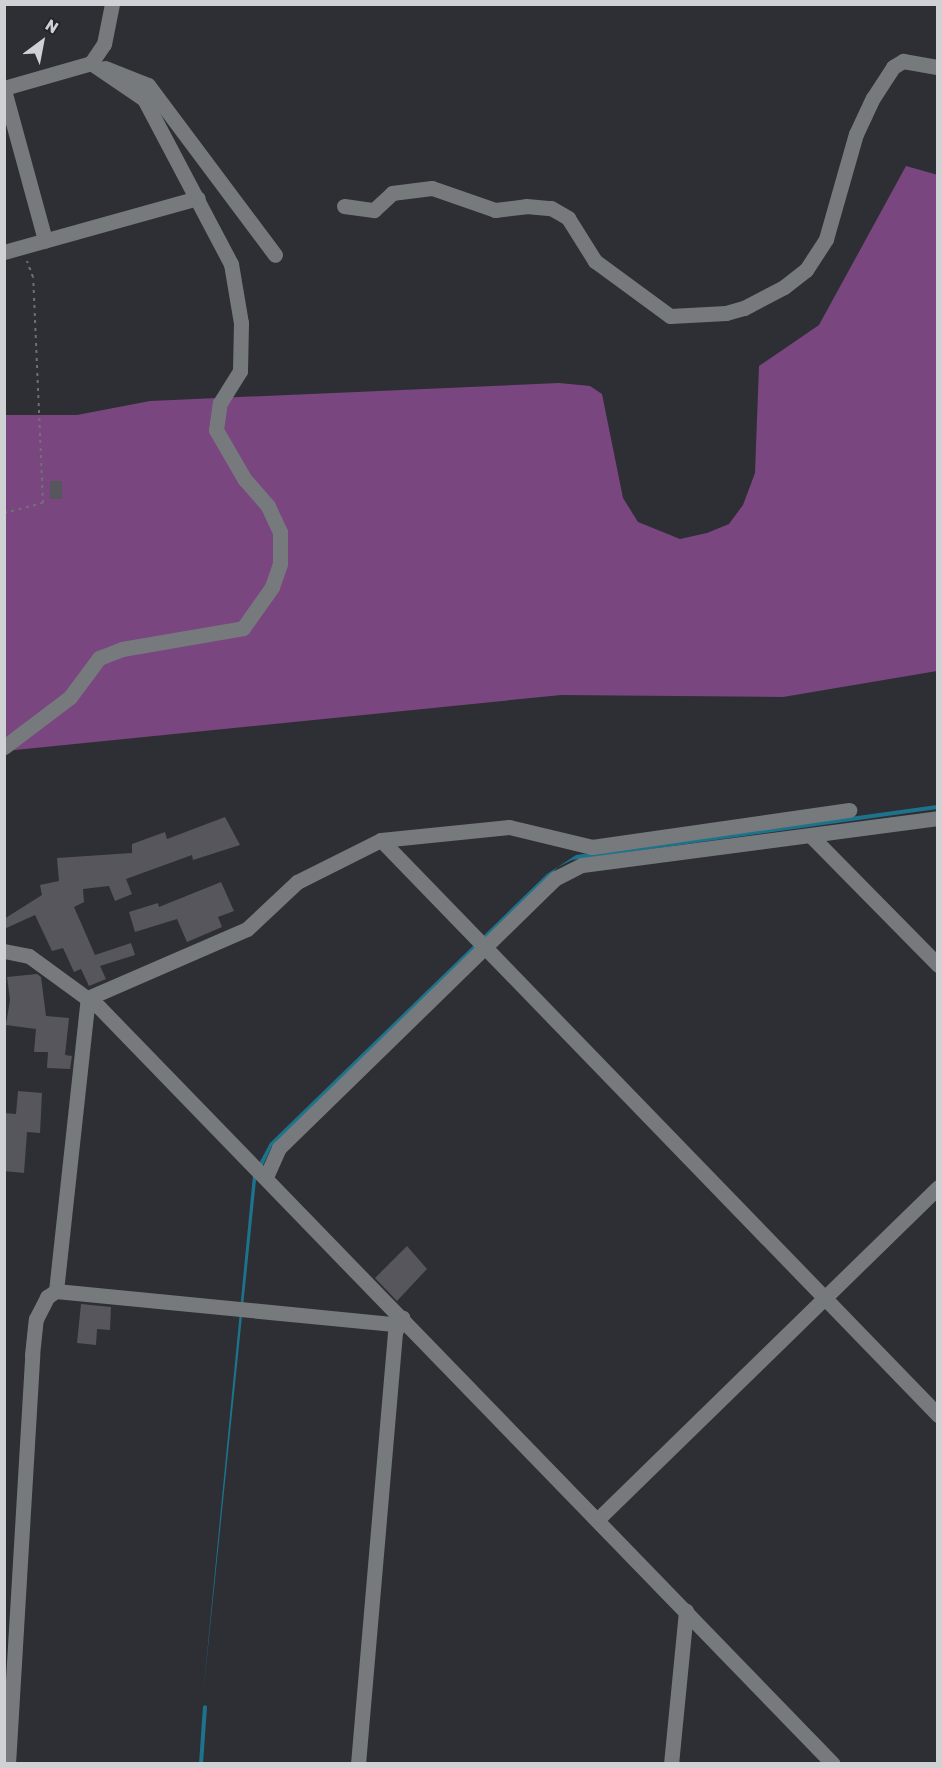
<!DOCTYPE html>
<html>
<head>
<meta charset="utf-8">
<style>
  body { margin:0 }
  #map { position:relative; width:942px; height:1768px; overflow:hidden; background:#2d2f35; font-family:Rubik,sans-serif }
  div>[style] { position:absolute }
  .forest>* { inset:0; background:#7a4680 }
  .water>* { inset:0; background:#1e738c }
  .stream>* { height:4px; margin:-2px; padding:0 2px; transform-origin:2px; border-radius:2px; background:#1e738c }
  .building>* { inset:0; background:#57565d }
  .path>* { height:2px; margin-top:-1px; transform-origin:0; background:repeating-linear-gradient(90deg,#707176 0 3px,transparent 0 7.5px) }
  .minor>* { height:15px; margin:-7.5px; padding:0 7.5px; transform-origin:7.5px; border-radius:7.5px; background:#777a7d }
  span { translate:-50% -50%; white-space:nowrap; text-align:center; line-height:1.15; -webkit-text-stroke:4.5px #23252b; paint-order:stroke }
  .frame { position:absolute; inset:0; border:6px solid #d0d1d5; pointer-events:none }
  .north { position:absolute; left:12px; top:12px; width:60px; height:60px; -webkit-text-stroke:4px #23252b; paint-order:stroke; rotate:32deg; font-size:16px; font-weight:700; line-height:24px; text-align:center; color:#d0d1d5 }
  .north::after { content:''; display:block; margin:auto; width:21px; height:27px; background:#d0d1d5; clip-path:polygon(50% 0,100% 100%,50% 72%,0 100%) }
</style>
</head>
<body>
<div id="map">
  <div class="forest">
    <div style="clip-path:polygon(906px 166px,938px 175px,937px 671px,783px 697px,561px 695px,5px 751px,4px 415px,77px 415px,150px 401px,559px 383px,590px 386px,602px 394px,623px 498px,638px 522px,680px 539px,707px 533px,729px 524px,743px 505px,755px 473px,759px 366px,819px 325px)"></div>
  </div>
  <div class="water">
    <div style="clip-path:polygon(937px 805px,937px 809px,572px 860px,558px 867px,272px 1146px,256px 1180px,203px 1696px,253px 1175px,270px 1143px,547px 874px,576px 855px)"></div>
  </div>
  <div class="stream">
    <div style="left:201px;top:1764px;width:57px;rotate:-86deg"></div>
  </div>
  <div class="building">
    <div style="clip-path:polygon(50px 481px,62px 481px,62px 499px,50px 499px)"></div>
    <div style="clip-path:polygon(225px 817px,240px 845px,193px 860px,192px 855px,126px 879px,132px 894px,115px 901px,109px 886px,83px 889px,84px 902px,74px 907px,95px 955px,131px 943px,135px 955px,100px 966px,106px 979px,89px 986px,81px 969px,74px 972px,63px 948px,52px 951px,35px 915px,4px 929px,4px 919px,42px 895px,40px 885px,59px 881px,57px 858px,132px 853px,132px 844px,165px 832px,167px 839px)"></div>
    <div style="clip-path:polygon(221px 882px,234px 911px,218px 917px,222px 927px,187px 942px,177px 919px,135px 932px,129px 912px,158px 903px,159px 907px)"></div>
    <div style="clip-path:polygon(37px 974px,41px 977px,46px 1016px,69px 1018px,65px 1055px,72px 1056px,70px 1069px,47px 1068px,48px 1052px,34px 1052px,36px 1029px,6px 1025px,10px 1000px,7px 977px)"></div>
    <div style="clip-path:polygon(18px 1091px,42px 1093px,40px 1133px,27px 1132px,24px 1173px,4px 1171px,4px 1113px,16px 1114px)"></div>
    <div style="clip-path:polygon(407px 1246px,427px 1269px,397px 1301px,375px 1278px)"></div>
    <div style="clip-path:polygon(81px 1304px,111px 1307px,110px 1330px,97px 1329px,96px 1345px,77px 1343px)"></div>
  </div>
  <div class="path">
    <div style="left:4px;top:513px;width:40px;rotate:-14.4deg"></div>
    <div style="left:43px;top:503px;width:226px;rotate:-92.5deg"></div>
    <div style="left:33px;top:277px;width:17px;rotate:-111deg"></div>
  </div>
  <div class="minor">
    <div style="left:105px;top:68px;width:46px;rotate:21.6deg"></div>
    <div style="left:148px;top:85px;width:212px;rotate:53.2deg"></div>
    <div style="left:4px;top:88px;width:91px;rotate:-16deg"></div>
    <div style="left:91px;top:63px;width:23px;rotate:-56deg"></div>
    <div style="left:104px;top:44px;width:41px;rotate:-78.7deg"></div>
    <div style="left:4px;top:90px;width:156px;rotate:74.7deg"></div>
    <div style="left:344px;top:206px;width:30px;rotate:8deg"></div>
    <div style="left:374px;top:210px;width:25px;rotate:-43deg"></div>
    <div style="left:392px;top:193px;width:40px;rotate:-7.1deg"></div>
    <div style="left:432px;top:188px;width:67px;rotate:19.2deg"></div>
    <div style="left:495px;top:210px;width:31px;rotate:-7deg"></div>
    <div style="left:526px;top:206px;width:25px;rotate:5deg"></div>
    <div style="left:551px;top:208px;width:20px;rotate:30deg"></div>
    <div style="left:568px;top:218px;width:51px;rotate:57.9deg"></div>
    <div style="left:595px;top:261px;width:93px;rotate:36.3deg"></div>
    <div style="left:670px;top:316px;width:56px;rotate:-3.1deg"></div>
    <div style="left:726px;top:313px;width:19px;rotate:-16deg"></div>
    <div style="left:744px;top:308px;width:45px;rotate:-27.7deg"></div>
    <div style="left:784px;top:287px;width:28px;rotate:-38deg"></div>
    <div style="left:806px;top:270px;width:37px;rotate:-57deg"></div>
    <div style="left:826px;top:239px;width:109px;rotate:-74.1deg"></div>
    <div style="left:856px;top:134px;width:40px;rotate:-65deg"></div>
    <div style="left:873px;top:98px;width:37px;rotate:-57deg"></div>
    <div style="left:893px;top:67px;width:12px;rotate:-31deg"></div>
    <div style="left:903px;top:61px;width:36px;rotate:10deg"></div>
    <div style="left:4px;top:252px;width:201px;rotate:-15.6deg"></div>
    <div style="left:4px;top:747px;width:83px;rotate:-37.1deg"></div>
    <div style="left:70px;top:697px;width:49px;rotate:-53.4deg"></div>
    <div style="left:99px;top:658px;width:25px;rotate:-21deg"></div>
    <div style="left:122px;top:649px;width:123px;rotate:-9.8deg"></div>
    <div style="left:243px;top:628px;width:50px;rotate:-54.7deg"></div>
    <div style="left:272px;top:587px;width:24px;rotate:-71deg"></div>
    <div style="left:280px;top:564px;width:32px;rotate:-90deg"></div>
    <div style="left:280px;top:532px;width:29px;rotate:-115deg"></div>
    <div style="left:268px;top:506px;width:35px;rotate:-131deg"></div>
    <div style="left:245px;top:480px;width:58px;rotate:-120.1deg"></div>
    <div style="left:216px;top:430px;width:27px;rotate:-82deg"></div>
    <div style="left:220px;top:403px;width:38px;rotate:-58deg"></div>
    <div style="left:240px;top:371px;width:48px;rotate:-88.8deg"></div>
    <div style="left:241px;top:323px;width:60px;rotate:-99.6deg"></div>
    <div style="left:231px;top:264px;width:187px;rotate:-117.8deg"></div>
    <div style="left:144px;top:99px;width:64px;rotate:-145.8deg"></div>
    <div style="left:811px;top:836px;width:181px;rotate:45.4deg"></div>
    <div style="left:381px;top:840px;width:801px;rotate:45.91deg"></div>
    <div style="left:4px;top:951px;width:25px;rotate:11deg"></div>
    <div style="left:29px;top:956px;width:87px;rotate:36.1deg"></div>
    <div style="left:99px;top:1007px;width:1054px;rotate:45.88deg"></div>
    <div style="left:88px;top:998px;width:173px;rotate:-23.5deg"></div>
    <div style="left:247px;top:929px;width:69px;rotate:-43.2deg"></div>
    <div style="left:297px;top:882px;width:94px;rotate:-26.6deg"></div>
    <div style="left:381px;top:840px;width:129px;rotate:-5.8deg"></div>
    <div style="left:509px;top:827px;width:85px;rotate:13.5deg"></div>
    <div style="left:592px;top:847px;width:260px;rotate:-8.2deg"></div>
    <div style="left:266px;top:1177px;width:32px;rotate:-66deg"></div>
    <div style="left:279px;top:1148px;width:387px;rotate:-44.3deg"></div>
    <div style="left:556px;top:878px;width:29px;rotate:-27deg"></div>
    <div style="left:582px;top:865px;width:359px;rotate:-7.5deg"></div>
    <div style="left:56px;top:1291px;width:295px;rotate:-83.8deg"></div>
    <div style="left:598px;top:1519px;width:475px;rotate:-44.3deg"></div>
    <div style="left:8px;top:1764px;width:410px;rotate:-86.6deg"></div>
    <div style="left:32px;top:1355px;width:36px;rotate:-84deg"></div>
    <div style="left:36px;top:1319px;width:25px;rotate:-63deg"></div>
    <div style="left:47px;top:1297px;width:11px;rotate:-34deg"></div>
    <div style="left:56px;top:1291px;width:337px;rotate:5.6deg"></div>
    <div style="left:391px;top:1324px;width:13px;rotate:-29deg"></div>
    <div style="left:358px;top:1764px;width:434px;rotate:-85.1deg"></div>
    <div style="left:395px;top:1332px;width:16px;rotate:-63deg"></div>
    <div style="left:671px;top:1764px;width:154px;rotate:-84.4deg"></div>
  </div>
  <div class="frame"></div>
  <div class="north">N</div>
</div>
</body>
</html>
